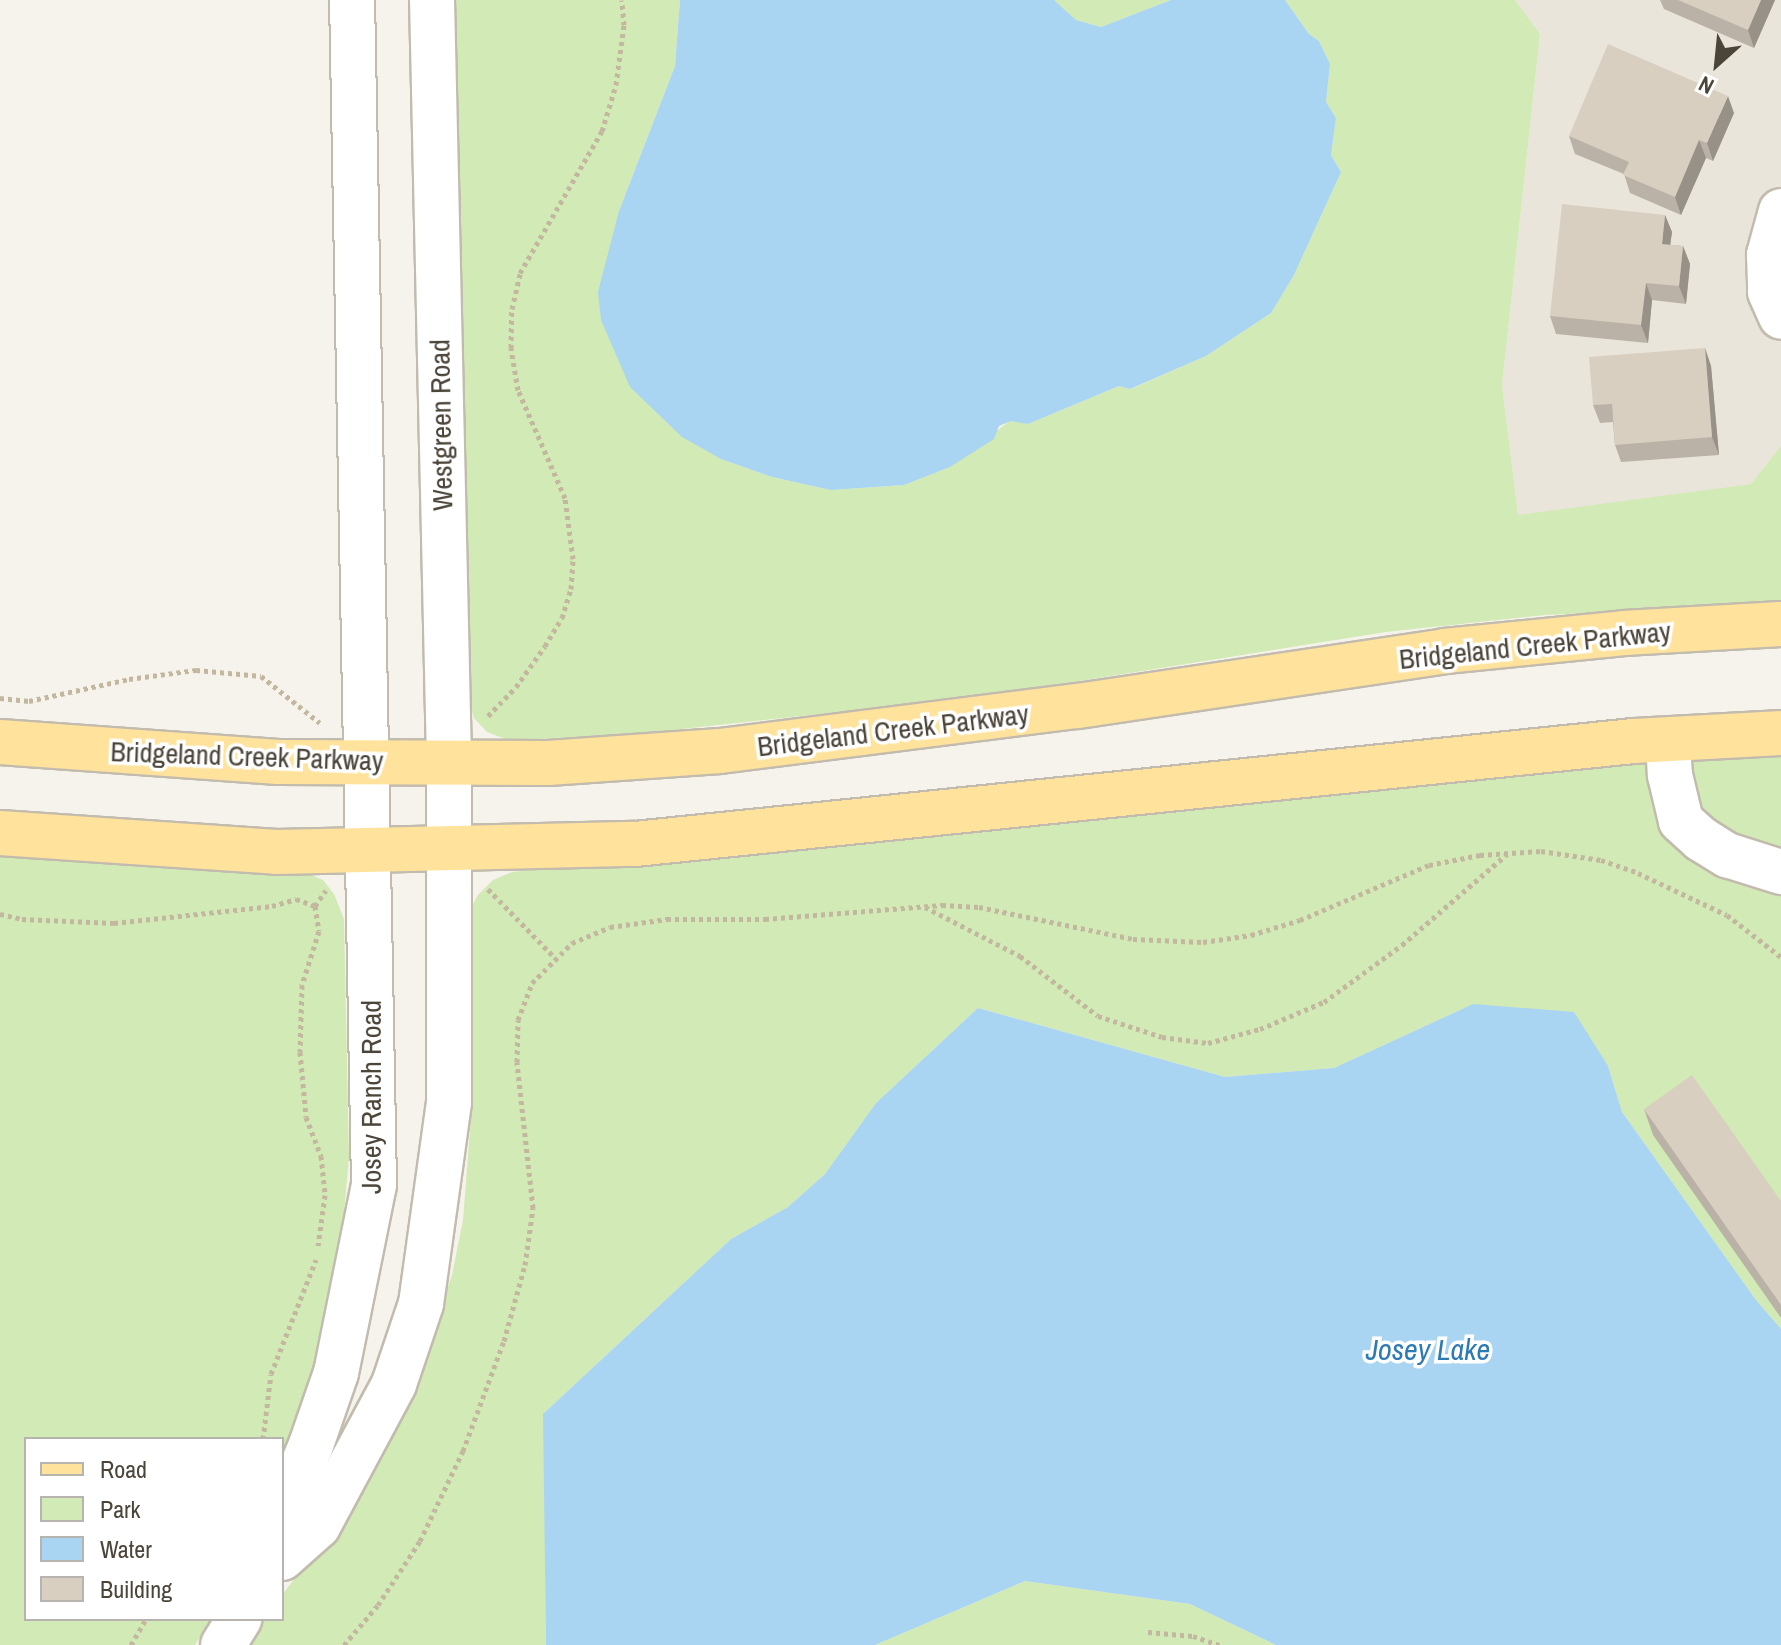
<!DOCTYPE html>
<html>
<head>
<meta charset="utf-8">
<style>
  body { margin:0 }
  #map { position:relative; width:1781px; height:1645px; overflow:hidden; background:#f6f3ec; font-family:"Archivo Narrow",sans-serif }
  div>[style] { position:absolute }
  .residential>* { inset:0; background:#eae5da }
  .green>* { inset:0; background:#d2eab5 }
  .water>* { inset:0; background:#a9d4f2 }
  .path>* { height:5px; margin-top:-2.5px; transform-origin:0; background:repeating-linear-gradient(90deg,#c4b79f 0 4px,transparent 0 8px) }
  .roads { filter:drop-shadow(2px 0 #c2bbae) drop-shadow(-2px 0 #c2bbae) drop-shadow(0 2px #c2bbae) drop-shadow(0 -2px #c2bbae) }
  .minor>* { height:44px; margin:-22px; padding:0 22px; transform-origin:22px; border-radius:22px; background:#fff }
  .major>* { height:44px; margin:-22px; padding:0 22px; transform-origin:22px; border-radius:22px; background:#ffe39c }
  .wall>* { inset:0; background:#bab2a6 }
  .shaded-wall>* { inset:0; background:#979187 }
  .building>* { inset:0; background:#d8cfc1 }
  span { translate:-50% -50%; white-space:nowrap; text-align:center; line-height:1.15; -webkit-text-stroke:7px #fff; paint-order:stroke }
  .street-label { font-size:28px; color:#4b4439 }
  .water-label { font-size:30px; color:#2e7ab2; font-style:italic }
  .legend { position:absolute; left:24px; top:1437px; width:260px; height:184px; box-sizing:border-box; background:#fff; border:2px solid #b7b4b0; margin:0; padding:10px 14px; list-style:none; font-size:24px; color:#4b4439 }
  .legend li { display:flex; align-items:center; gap:16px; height:40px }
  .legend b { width:40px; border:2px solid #b7b4b0 }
  .north { position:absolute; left:1677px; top:24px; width:80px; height:80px; -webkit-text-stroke:6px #fff; paint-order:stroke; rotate:207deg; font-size:22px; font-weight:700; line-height:32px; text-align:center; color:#4b4439 }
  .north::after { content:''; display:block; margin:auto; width:28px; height:36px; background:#4b4439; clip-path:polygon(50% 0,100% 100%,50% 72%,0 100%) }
</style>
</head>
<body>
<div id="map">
  <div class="residential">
    <div style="clip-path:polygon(1515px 0,1781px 0,1781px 446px,1752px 484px,1518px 516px,1502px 385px,1540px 34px)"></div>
  </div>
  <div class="green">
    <div style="clip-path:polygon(454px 0,680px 0,675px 66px,619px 211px,721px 459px,772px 477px,831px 490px,904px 485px,950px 467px,1011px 420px,1028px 424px,1119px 386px,1131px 389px,1206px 356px,1271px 313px,1294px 275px,1341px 172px,1331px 155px,1336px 118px,1326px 102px,1330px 64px,1319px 41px,1309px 34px,1285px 0,1515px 0,1540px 34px,1502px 385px,1518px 515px,1751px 484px,1781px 446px,1781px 604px,1545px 615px,1386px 632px,993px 695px,664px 731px,511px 741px,487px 732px,474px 718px,462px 681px)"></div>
    <div style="clip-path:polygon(1054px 0,1171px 0,1101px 27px,1076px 20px)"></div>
    <div style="clip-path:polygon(1781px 746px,1781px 1329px,1756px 1300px,1622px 1112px,1608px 1066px,1473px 1004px,1334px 1068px,1225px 1077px,978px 1008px,876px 1103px,825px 1174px,788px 1207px,731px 1239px,544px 1413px,546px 1645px,246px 1645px,264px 1619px,282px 1619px,282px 1595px,339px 1521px,417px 1375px,452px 1275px,463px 1220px,471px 1117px,471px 908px,478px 895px,493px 880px,512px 872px)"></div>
    <div style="clip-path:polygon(0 853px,163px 867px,309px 874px,323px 880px,334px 894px,344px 919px,349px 1157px,336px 1304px,282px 1482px,282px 1439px,26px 1439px,26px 1619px,211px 1619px,195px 1645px,0 1645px)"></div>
    <div style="clip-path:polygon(1025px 1581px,1190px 1604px,1276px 1645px,875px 1645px)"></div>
  </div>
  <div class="water">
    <div style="clip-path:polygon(680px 0,1054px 0,1076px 20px,1101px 27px,1171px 0,1285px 0,1309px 34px,1319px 41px,1330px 64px,1326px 102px,1336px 118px,1331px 155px,1341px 172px,1294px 275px,1271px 313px,1206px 356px,1130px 389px,1119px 386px,1028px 424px,1011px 421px,999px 426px,994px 439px,950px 467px,904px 485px,831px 490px,772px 477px,721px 459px,682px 437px,630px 387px,601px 320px,598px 292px,619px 211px,675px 66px)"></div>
    <div style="clip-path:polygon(1473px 1004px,1574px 1012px,1608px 1066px,1622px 1112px,1756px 1300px,1781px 1329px,1781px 1645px,1276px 1645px,1190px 1604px,1025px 1581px,875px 1645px,546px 1645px,543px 1414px,731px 1239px,788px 1207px,825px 1174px,876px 1103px,978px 1008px,1225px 1077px,1334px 1068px)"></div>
  </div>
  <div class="path">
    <div style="left:0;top:698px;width:29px;rotate:6deg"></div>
    <div style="left:29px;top:701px;width:102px;rotate:-12.4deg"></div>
    <div style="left:129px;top:679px;width:68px;rotate:-7.7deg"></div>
    <div style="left:196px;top:670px;width:65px;rotate:5.3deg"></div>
    <div style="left:261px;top:676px;width:75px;rotate:38.5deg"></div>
    <div style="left:488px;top:716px;width:40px;rotate:-46deg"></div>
    <div style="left:516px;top:687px;width:50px;rotate:-54.7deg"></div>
    <div style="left:545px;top:646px;width:33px;rotate:-59deg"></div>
    <div style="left:562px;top:618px;width:30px;rotate:-73deg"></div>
    <div style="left:571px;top:589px;width:30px;rotate:-86deg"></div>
    <div style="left:573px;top:559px;width:62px;rotate:-97.5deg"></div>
    <div style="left:565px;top:498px;width:118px;rotate:-113.5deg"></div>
    <div style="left:518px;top:390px;width:43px;rotate:-99.5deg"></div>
    <div style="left:511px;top:348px;width:39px;rotate:-89deg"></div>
    <div style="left:512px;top:309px;width:37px;rotate:-77deg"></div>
    <div style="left:520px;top:273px;width:164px;rotate:-60deg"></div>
    <div style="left:602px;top:131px;width:48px;rotate:-73.1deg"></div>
    <div style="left:616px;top:85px;width:61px;rotate:-82.4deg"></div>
    <div style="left:624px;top:25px;width:25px;rotate:-95deg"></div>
    <div style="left:488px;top:889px;width:96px;rotate:45.8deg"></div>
    <div style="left:315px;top:906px;width:25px;rotate:81deg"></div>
    <div style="left:319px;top:931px;width:57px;rotate:107.5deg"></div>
    <div style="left:302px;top:985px;width:67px;rotate:91.7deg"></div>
    <div style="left:300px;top:1052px;width:65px;rotate:84.7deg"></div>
    <div style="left:306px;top:1117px;width:42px;rotate:69deg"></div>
    <div style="left:321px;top:1156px;width:39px;rotate:84deg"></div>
    <div style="left:325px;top:1195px;width:51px;rotate:97.8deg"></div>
    <div style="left:925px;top:907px;width:107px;rotate:27.3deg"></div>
    <div style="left:1020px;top:956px;width:98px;rotate:37.6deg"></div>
    <div style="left:1098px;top:1016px;width:67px;rotate:18.2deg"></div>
    <div style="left:1162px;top:1037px;width:46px;rotate:7.4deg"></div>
    <div style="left:1208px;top:1043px;width:54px;rotate:-15.1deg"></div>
    <div style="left:1260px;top:1029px;width:69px;rotate:-22.9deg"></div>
    <div style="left:1324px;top:1002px;width:97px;rotate:-36.2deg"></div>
    <div style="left:1402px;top:945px;width:139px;rotate:-40.9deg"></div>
    <div style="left:0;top:914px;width:23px;rotate:13deg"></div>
    <div style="left:22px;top:919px;width:92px;rotate:2.5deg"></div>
    <div style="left:114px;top:923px;width:159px;rotate:-6.1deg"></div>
    <div style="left:272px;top:906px;width:25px;rotate:-16deg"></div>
    <div style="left:296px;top:899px;width:20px;rotate:20deg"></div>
    <div style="left:315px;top:906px;width:19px;rotate:-55deg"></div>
    <div style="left:263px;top:1439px;width:65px;rotate:-83deg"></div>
    <div style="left:271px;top:1374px;width:123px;rotate:-68.5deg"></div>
    <div style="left:1148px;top:1632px;width:45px;rotate:5.1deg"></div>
    <div style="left:1193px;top:1636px;width:28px;rotate:19deg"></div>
    <div style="left:131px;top:1645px;width:30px;rotate:-60deg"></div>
    <div style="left:344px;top:1645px;width:52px;rotate:-49.6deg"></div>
    <div style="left:378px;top:1605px;width:77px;rotate:-56.7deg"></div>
    <div style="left:420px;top:1541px;width:100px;rotate:-64.5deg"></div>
    <div style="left:463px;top:1451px;width:117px;rotate:-69.6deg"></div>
    <div style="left:504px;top:1341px;width:79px;rotate:-74.6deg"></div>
    <div style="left:525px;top:1265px;width:58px;rotate:-82deg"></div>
    <div style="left:533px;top:1208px;width:147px;rotate:-96.3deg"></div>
    <div style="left:517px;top:1062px;width:42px;rotate:-88.6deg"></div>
    <div style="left:518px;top:1020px;width:40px;rotate:-69deg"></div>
    <div style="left:532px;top:983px;width:57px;rotate:-45deg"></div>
    <div style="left:572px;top:943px;width:41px;rotate:-22.8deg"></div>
    <div style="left:610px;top:927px;width:58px;rotate:-8deg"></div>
    <div style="left:667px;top:919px;width:98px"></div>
    <div style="left:765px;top:919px;width:178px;rotate:-4.5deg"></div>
    <div style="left:942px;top:905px;width:37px;rotate:3deg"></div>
    <div style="left:979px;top:907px;width:157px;rotate:11.7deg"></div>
    <div style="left:1133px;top:939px;width:70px;rotate:2.5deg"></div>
    <div style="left:1203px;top:942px;width:49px;rotate:-8.3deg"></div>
    <div style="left:1251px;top:935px;width:51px;rotate:-17deg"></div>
    <div style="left:1300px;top:920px;width:140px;rotate:-23.1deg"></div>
    <div style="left:1429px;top:865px;width:52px;rotate:-11.1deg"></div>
    <div style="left:1480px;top:855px;width:61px;rotate:-3.8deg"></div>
    <div style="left:1541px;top:851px;width:61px;rotate:8.5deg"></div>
    <div style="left:1601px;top:860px;width:39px;rotate:19deg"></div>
    <div style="left:1638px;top:873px;width:98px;rotate:25.3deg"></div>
    <div style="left:1727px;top:915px;width:68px;rotate:37.9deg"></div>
  </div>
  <div class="roads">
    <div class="minor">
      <div style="left:1781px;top:211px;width:46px;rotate:105.3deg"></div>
      <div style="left:1769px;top:255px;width:37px;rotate:88deg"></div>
      <div style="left:1770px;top:292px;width:27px;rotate:66deg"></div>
      <div style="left:1668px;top:740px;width:35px;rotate:87deg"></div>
      <div style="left:1670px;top:775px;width:47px;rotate:76.6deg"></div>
      <div style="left:1681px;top:821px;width:27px;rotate:42deg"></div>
      <div style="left:1701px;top:839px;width:31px;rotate:32deg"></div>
      <div style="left:1727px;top:855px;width:57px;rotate:17.5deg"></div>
      <div style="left:282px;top:1514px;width:75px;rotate:-67.2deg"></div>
      <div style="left:311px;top:1445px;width:76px;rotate:-70.9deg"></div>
      <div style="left:336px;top:1373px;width:192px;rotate:-78.6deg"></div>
      <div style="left:374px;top:1185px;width:1185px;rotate:-91.06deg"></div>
      <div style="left:282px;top:1558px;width:48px;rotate:-41.6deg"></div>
      <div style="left:318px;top:1526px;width:161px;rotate:-61.8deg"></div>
      <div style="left:394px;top:1384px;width:84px;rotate:-71.4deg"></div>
      <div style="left:421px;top:1304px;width:204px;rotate:-82.1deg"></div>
      <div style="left:449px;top:1102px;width:342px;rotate:-90deg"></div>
      <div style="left:449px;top:760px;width:760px;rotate:-91.28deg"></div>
      <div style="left:223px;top:1645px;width:31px;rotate:-58deg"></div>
    </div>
    <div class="major">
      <div style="left:0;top:742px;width:279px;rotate:4.1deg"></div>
      <div style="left:278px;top:762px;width:270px;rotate:0.2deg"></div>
      <div style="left:548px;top:763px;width:172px;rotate:-4deg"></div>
      <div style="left:720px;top:751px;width:361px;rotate:-7.2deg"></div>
      <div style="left:1078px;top:706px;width:371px;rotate:-8.5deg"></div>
      <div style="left:1445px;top:651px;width:180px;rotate:-5.7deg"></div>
      <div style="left:1624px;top:633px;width:157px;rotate:-3.3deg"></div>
      <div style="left:0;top:833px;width:277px;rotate:3.9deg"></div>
      <div style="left:276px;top:852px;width:359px;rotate:-1.3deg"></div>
      <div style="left:635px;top:844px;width:1003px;rotate:-5.89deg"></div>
      <div style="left:1633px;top:741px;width:148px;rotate:-3.1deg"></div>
    </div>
  </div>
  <div class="wall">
    <div style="clip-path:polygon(1660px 0,1775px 0,1754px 48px,1664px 9px)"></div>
    <div style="clip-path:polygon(1734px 113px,1713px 161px,1706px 158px,1681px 215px,1630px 193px,1624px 174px,1575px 154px,1569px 136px)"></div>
    <div style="clip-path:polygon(1665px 215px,1672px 232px,1670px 245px,1683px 246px,1690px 264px,1686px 304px,1652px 300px,1648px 343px,1556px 334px,1550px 316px)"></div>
    <div style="clip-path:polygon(1705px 348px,1711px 366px,1719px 455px,1621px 462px,1615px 445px,1613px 422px,1600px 423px,1593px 405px)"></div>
    <div style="clip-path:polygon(1644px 1109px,1781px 1201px,1781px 1318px,1653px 1135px)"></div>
  </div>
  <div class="shaded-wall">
    <div style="clip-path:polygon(1761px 0,1775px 0,1754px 48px,1748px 30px)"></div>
    <div style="clip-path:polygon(1728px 96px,1734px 113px,1713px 161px,1707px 143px)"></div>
    <div style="clip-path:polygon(1699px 140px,1706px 158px,1681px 215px,1675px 197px)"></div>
    <div style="clip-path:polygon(1665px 215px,1672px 232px,1668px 262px,1662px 244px)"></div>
    <div style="clip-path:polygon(1683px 246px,1690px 264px,1686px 304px,1679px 286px)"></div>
    <div style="clip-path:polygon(1646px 283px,1652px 300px,1648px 343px,1641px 325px)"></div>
    <div style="clip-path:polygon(1705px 348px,1711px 366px,1719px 455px,1712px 437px)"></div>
  </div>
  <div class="building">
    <div style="clip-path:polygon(1678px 0,1761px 0,1748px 30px)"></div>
    <div style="clip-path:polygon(1608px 44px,1728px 96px,1707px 143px,1699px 140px,1675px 197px,1623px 175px,1629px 162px,1569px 136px)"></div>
    <div style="clip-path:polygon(1562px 204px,1665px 215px,1662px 244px,1683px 246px,1679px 286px,1646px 283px,1641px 325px,1550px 316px)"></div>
    <div style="clip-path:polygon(1705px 348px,1712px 437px,1615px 445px,1612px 404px,1593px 405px,1589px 357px)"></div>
    <div style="clip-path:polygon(1692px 1075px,1781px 1201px,1781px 1305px,1644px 1109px)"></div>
  </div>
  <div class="street-label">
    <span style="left:441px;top:425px;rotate:-91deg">Westgreen Road</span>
    <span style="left:1535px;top:645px;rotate:-6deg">Bridgeland Creek Parkway</span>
    <span style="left:893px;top:730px;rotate:-7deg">Bridgeland Creek Parkway</span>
    <span style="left:247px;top:756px;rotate:2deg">Bridgeland Creek Parkway</span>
    <span style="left:371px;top:1097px;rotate:-90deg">Josey Ranch Road</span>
  </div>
  <div class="water-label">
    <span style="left:1428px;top:1349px">Josey Lake</span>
  </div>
  <ul class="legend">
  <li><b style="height:10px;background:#ffe39c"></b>Road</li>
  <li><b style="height:22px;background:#d2eab5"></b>Park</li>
  <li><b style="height:22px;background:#a9d4f2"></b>Water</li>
  <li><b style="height:22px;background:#d8cfc1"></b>Building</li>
  </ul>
  <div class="north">N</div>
</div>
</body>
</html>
